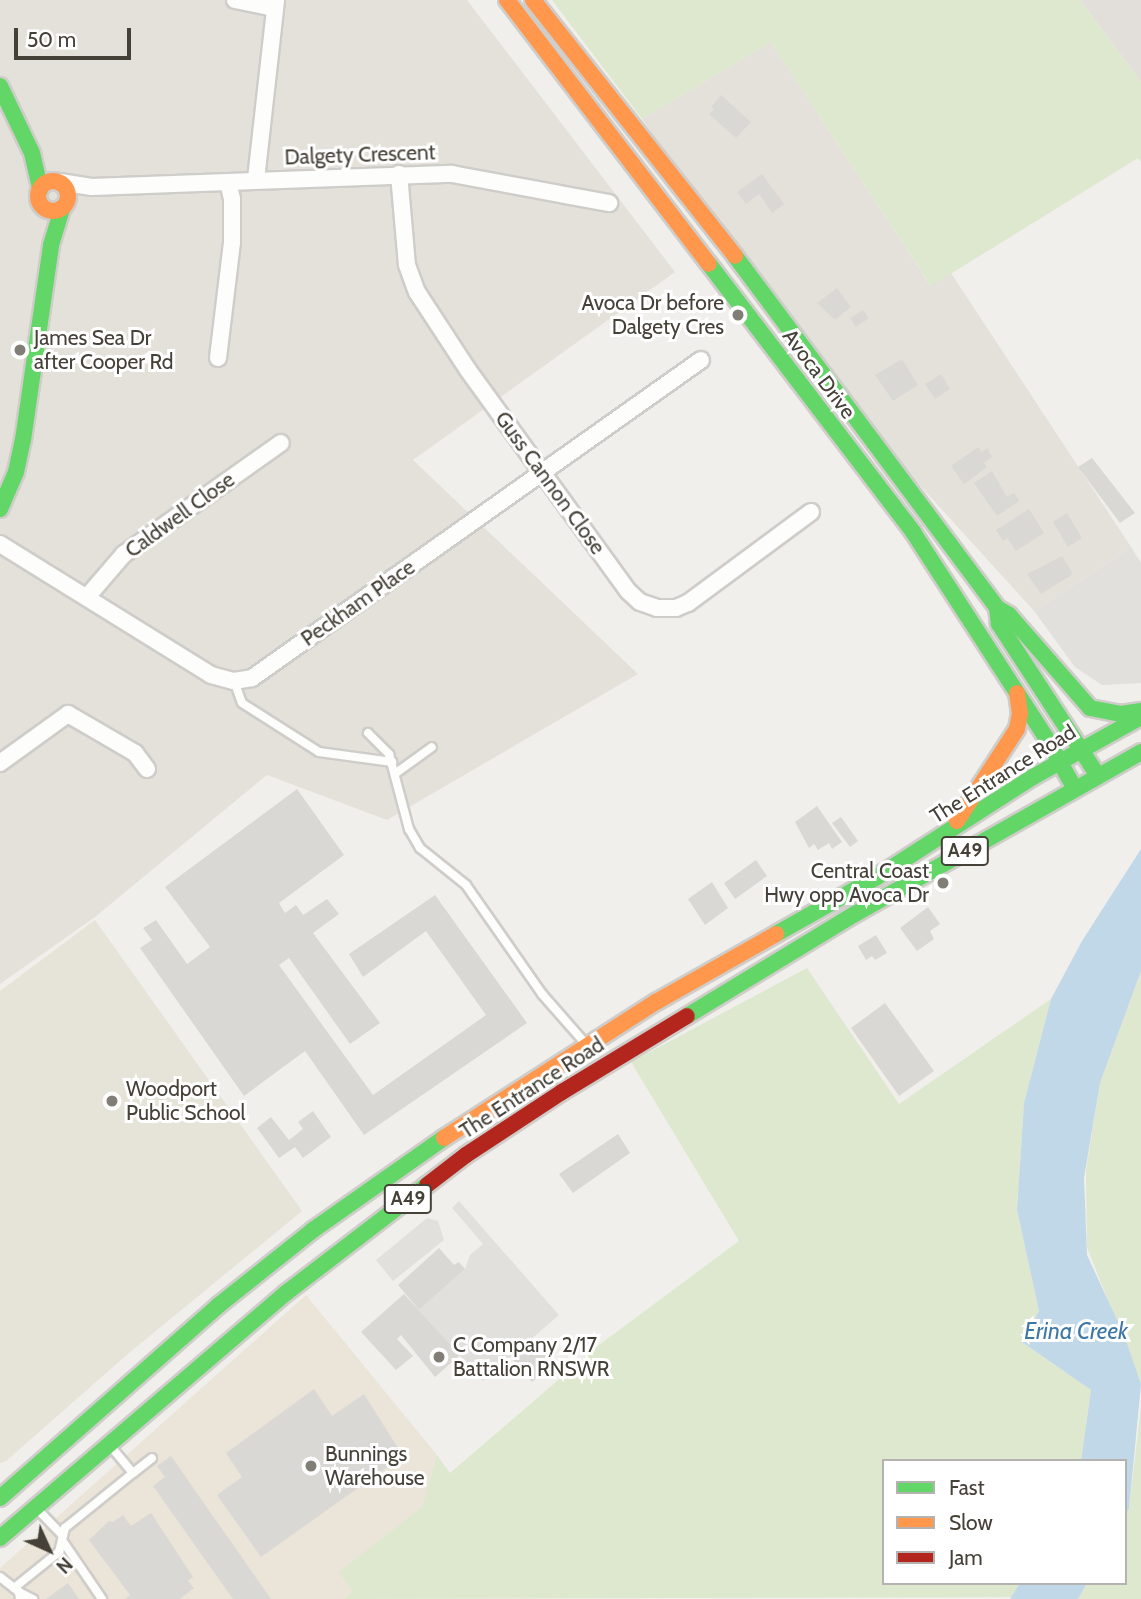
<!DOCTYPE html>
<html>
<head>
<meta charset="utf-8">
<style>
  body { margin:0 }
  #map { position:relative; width:1141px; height:1599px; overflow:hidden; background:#f1efeb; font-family:Cabin,sans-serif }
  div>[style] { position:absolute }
  .residential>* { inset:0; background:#e4e1da }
  .commercial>* { inset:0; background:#ebe4d9 }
  .industrial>* { inset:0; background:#e2dfdb }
  .education>* { inset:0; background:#e6e3d8 }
  .green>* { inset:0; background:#dde8ce }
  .parking>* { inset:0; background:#e2e0dc }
  .water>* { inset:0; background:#c1d8e9 }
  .building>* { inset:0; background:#dad8d4 }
  .roads { filter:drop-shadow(2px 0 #cfcdc9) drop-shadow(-2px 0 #cfcdc9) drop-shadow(0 2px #cfcdc9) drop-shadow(0 -2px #cfcdc9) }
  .lane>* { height:8px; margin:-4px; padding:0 4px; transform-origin:4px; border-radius:4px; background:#fdfdfc }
  .street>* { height:16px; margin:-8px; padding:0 8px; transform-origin:8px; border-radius:8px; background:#fdfdfc }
  .fast>* { height:16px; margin:-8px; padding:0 8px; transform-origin:8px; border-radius:8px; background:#63d668 }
  .slow>* { height:16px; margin:-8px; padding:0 8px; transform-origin:8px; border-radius:8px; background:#ff974d }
  .slow>.ring { margin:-8px; padding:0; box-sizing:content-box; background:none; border:16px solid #ff974d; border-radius:50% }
  .jam>* { height:16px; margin:-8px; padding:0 8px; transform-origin:8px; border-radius:8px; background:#b3261e }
  .dots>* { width:19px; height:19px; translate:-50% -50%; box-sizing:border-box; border:4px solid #fff; border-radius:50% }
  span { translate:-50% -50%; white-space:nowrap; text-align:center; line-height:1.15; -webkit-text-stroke:6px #fff; paint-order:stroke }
  .shield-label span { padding:2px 5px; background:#fff; border:2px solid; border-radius:5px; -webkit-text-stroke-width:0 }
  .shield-label { font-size:19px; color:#454138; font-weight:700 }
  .street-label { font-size:21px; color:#454138 }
  .poi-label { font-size:21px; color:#454138 }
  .right { translate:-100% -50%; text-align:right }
  .left { translate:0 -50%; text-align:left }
  .water-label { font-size:23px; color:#3d77a6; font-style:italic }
  .legend { position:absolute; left:882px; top:1459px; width:245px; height:126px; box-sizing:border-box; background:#fff; border:2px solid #b5b3af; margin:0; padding:9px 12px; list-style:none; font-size:21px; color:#454138 }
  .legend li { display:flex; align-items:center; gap:14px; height:35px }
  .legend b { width:35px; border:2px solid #b5b3af }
  .north { position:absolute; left:14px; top:1515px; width:70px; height:70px; -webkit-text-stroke:5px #fff; paint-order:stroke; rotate:135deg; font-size:19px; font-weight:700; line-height:28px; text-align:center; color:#454138 }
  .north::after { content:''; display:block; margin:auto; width:24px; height:32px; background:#454138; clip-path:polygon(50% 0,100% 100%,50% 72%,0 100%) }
  .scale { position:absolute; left:14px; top:28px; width:117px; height:32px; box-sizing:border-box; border:4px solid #454138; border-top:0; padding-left:9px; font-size:21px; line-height:24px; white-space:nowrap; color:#454138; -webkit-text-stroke:5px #fff; paint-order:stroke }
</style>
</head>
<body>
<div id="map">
  <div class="residential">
    <div style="clip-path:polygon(0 0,467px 0,675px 272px,413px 460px,638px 674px,387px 820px,267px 775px,95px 917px,0 984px)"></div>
    <div style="clip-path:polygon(771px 42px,930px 285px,951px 273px,1131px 547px,1034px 611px,808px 362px,642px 119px)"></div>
  </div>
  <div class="commercial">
    <div style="clip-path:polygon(306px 1295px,437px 1455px,422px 1507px,340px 1572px,353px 1591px,344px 1599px,0 1599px,0 1568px)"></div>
  </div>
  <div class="industrial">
    <div style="clip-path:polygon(1080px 0,1141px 0,1141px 82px)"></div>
  </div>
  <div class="education">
    <div style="clip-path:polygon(95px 920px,302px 1211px,129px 1353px,6px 1461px,0 1463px,0 991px)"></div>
  </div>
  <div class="green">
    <div style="clip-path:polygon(552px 0,1080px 0,1141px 82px,1141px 162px,1138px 158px,931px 286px,771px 42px,642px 119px)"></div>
    <div style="clip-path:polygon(807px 968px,899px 1104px,1051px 999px,1024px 1103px,1017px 1210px,1039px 1311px,1022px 1342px,1091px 1390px,1081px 1461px,884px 1461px,884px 1583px,1020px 1583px,1013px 1597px,344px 1599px,353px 1591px,339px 1572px,422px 1507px,437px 1455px,450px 1473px,599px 1345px,739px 1241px,631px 1062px)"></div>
    <div style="clip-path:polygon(1141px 971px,1141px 1384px,1087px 1247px,1086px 1171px,1100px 1083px)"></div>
    <div style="clip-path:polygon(1141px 1406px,1141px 1599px,1078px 1599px,1087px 1583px,1125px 1583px,1125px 1515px,1129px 1509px)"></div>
  </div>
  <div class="parking">
    <div style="clip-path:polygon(1131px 547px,1141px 563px,1141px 683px,1102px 685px,1075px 667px,1034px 611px)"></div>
    <div style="clip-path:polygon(459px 1201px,559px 1315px,483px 1381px,419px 1310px,465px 1269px,470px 1255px,483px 1244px,452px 1208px)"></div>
    <div style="clip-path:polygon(427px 1218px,438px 1221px,444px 1240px,393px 1281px,376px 1260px)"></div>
  </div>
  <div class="water">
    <div style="clip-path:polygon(1141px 849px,1141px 971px,1100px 1083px,1084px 1178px,1087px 1255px,1124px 1335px,1141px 1384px,1129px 1509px,1125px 1515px,1125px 1461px,1081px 1461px,1091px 1390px,1022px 1342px,1039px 1311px,1017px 1210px,1024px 1103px,1051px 999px,1082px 941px)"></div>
    <div style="clip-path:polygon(1020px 1583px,1087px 1583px,1078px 1599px,1010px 1599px)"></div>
  </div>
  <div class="building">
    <div style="clip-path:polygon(721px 95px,751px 122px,736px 138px,709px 114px,714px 110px,711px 107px)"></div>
    <div style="clip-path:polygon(762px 174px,784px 204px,772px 213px,759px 194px,746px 204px,737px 192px)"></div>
    <div style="clip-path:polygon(837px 288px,851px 307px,835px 320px,817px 303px)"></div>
    <div style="clip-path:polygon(863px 310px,869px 318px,856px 327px,850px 318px)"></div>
    <div style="clip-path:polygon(902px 359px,918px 385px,893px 401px,875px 375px)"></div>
    <div style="clip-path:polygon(941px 374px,950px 389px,935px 399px,925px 384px)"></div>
    <div style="clip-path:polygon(978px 447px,982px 452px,987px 448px,992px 457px,984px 463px,987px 467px,964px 484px,951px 466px)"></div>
    <div style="clip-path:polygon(1092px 458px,1135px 513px,1120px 523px,1078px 467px)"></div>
    <div style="clip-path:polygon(992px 471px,1007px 497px,1014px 493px,1019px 501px,997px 516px,974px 483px)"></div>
    <div style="clip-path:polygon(1029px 509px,1044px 533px,1016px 551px,1007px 538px,1003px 541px,996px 530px)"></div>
    <div style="clip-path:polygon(1067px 513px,1082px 538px,1068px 547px,1053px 522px)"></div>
    <div style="clip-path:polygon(1062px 556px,1073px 574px,1041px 594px,1027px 574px)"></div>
    <div style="clip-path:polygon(297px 789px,344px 855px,279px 903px,285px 913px,296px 905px,303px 915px,327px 899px,339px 914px,313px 933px,380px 1023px,350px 1044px,289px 958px,279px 965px,373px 1095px,486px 1015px,426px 931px,363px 977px,349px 954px,435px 895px,527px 1023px,364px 1135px,305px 1051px,244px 1096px,140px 948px,152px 940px,143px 928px,156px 920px,187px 964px,210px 947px,165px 887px)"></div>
    <div style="clip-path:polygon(817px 806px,842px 842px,832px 849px,829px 843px,818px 850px,814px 844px,809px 848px,795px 822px)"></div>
    <div style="clip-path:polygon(841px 817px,858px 841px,850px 847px,832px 823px)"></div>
    <div style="clip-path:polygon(756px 860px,767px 876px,735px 899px,724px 883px)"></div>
    <div style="clip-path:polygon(712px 882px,728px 908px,705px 925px,688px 899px)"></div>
    <div style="clip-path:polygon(928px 907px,940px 924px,930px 931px,934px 939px,917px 951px,900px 928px)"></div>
    <div style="clip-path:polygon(876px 935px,887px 953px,875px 960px,872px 956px,866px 960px,858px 946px)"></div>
    <div style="clip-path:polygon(885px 1003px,934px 1071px,899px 1096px,851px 1028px)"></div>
    <div style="clip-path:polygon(313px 1111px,331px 1137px,303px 1158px,295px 1147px,279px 1158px,257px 1128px,271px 1117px,289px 1140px,303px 1129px,298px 1122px)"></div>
    <div style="clip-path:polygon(618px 1134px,630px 1153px,573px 1193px,559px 1174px)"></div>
    <div style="clip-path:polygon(439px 1248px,454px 1265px,459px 1262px,465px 1269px,419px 1310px,398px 1285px)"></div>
    <div style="clip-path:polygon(404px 1294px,460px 1355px,435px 1377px,401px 1335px,397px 1339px,413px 1356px,396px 1370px,361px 1332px)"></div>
    <div style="clip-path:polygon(533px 1343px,537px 1349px,542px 1344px,557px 1362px,532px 1382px,513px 1360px)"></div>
    <div style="clip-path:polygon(314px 1389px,332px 1416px,364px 1394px,403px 1456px,261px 1557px,217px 1495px,242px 1477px,226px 1453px)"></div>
    <div style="clip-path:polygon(171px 1456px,271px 1599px,233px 1599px,153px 1486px,165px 1477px,157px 1466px)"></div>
    <div style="clip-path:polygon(151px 1513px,193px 1577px,188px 1581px,194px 1588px,180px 1599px,125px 1599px,130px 1595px,89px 1540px,109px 1521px,113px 1522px,123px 1515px,131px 1526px)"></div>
    <div style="clip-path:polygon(68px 1583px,79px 1599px,46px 1599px)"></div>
  </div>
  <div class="roads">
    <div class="lane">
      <div style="left:234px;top:681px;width:23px;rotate:70deg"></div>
      <div style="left:242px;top:703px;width:91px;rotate:32.5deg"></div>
      <div style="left:319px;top:752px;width:74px;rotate:7.8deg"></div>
      <div style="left:368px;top:733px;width:30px;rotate:45deg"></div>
      <div style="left:389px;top:754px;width:78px;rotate:75.1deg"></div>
      <div style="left:409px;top:829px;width:22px;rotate:60deg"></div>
      <div style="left:420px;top:848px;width:59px;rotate:38.8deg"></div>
      <div style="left:466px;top:885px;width:133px;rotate:55.1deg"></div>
      <div style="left:542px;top:994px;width:65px;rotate:48.7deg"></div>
      <div style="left:396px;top:773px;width:44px;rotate:-35.8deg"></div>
      <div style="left:133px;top:1473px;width:24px;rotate:-38deg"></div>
      <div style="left:40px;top:1512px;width:32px;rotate:46deg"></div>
      <div style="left:64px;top:1543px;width:68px;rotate:55.8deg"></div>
      <div style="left:0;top:1577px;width:24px;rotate:38deg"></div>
      <div style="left:19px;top:1592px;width:7px;rotate:82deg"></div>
      <div style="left:14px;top:1588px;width:58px;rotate:-38.7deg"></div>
      <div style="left:59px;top:1552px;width:25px;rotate:-76deg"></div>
      <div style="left:65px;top:1528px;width:87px;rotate:-39deg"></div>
      <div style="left:133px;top:1473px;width:34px;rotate:-130deg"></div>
      <div style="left:19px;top:1592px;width:16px;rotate:27deg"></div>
    </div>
    <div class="street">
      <div style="left:235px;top:0;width:41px;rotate:11.3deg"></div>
      <div style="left:399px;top:174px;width:91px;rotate:85deg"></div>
      <div style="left:407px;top:265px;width:29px;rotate:70deg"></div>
      <div style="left:417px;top:292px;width:93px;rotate:56.8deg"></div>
      <div style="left:468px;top:370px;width:273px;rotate:54.1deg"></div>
      <div style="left:628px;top:591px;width:16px;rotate:43deg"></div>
      <div style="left:640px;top:602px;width:18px;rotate:19deg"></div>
      <div style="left:657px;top:608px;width:19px"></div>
      <div style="left:676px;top:608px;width:13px;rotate:-23deg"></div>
      <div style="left:688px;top:603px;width:153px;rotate:-36.5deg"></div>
      <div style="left:256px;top:179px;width:180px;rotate:-83.6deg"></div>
      <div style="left:60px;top:182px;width:32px;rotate:9deg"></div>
      <div style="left:92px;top:187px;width:360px;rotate:-2.1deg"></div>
      <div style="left:452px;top:174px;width:160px;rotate:10.5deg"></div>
      <div style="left:218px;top:358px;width:117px;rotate:-83.1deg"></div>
      <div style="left:232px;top:242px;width:43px;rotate:-90deg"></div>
      <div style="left:232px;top:199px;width:17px;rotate:-103deg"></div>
      <div style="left:0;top:544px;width:248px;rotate:31.8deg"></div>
      <div style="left:211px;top:675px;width:24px;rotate:15deg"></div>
      <div style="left:234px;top:681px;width:18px;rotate:-9deg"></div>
      <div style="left:252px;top:678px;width:550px;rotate:-35.31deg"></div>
      <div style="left:87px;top:597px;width:57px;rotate:-49.3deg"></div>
      <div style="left:124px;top:554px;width:192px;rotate:-35.3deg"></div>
      <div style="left:0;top:763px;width:84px;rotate:-35.8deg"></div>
      <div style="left:68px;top:714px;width:78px;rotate:30.2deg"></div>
      <div style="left:135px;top:753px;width:20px;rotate:53deg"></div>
    </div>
    <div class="fast">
      <div style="left:0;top:86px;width:74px;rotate:64.5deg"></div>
      <div style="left:32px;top:153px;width:37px;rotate:77deg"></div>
      <div style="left:735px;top:256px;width:439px;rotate:53.3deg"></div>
      <div style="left:997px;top:608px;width:16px;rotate:83deg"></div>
      <div style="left:999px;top:624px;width:181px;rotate:56.9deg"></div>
      <div style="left:709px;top:264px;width:337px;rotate:52.7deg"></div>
      <div style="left:913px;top:532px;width:249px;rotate:57.1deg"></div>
      <div style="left:1048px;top:741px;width:55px;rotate:60.6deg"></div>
      <div style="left:0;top:509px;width:40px;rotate:-66.6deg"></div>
      <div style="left:16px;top:472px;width:33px;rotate:-78deg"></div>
      <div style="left:23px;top:440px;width:197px;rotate:-81.8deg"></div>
      <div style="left:51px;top:245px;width:39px;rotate:-73deg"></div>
      <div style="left:997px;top:608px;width:14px;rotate:30deg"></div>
      <div style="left:1009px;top:615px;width:123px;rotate:48.9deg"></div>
      <div style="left:1090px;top:708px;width:32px;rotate:11deg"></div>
      <div style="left:1121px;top:714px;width:20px;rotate:-9deg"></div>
      <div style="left:776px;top:934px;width:116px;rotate:-29.4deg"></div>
      <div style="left:877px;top:877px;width:185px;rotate:-32.7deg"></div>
      <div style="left:1033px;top:777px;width:124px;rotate:-29.1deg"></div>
      <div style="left:687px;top:1016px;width:197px;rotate:-31.3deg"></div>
      <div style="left:855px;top:914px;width:329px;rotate:-29.5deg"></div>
      <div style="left:0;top:1498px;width:292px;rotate:-41.4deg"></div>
      <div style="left:219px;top:1305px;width:120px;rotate:-38.6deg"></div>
      <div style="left:313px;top:1230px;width:160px;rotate:-35.1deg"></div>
      <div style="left:0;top:1538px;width:377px;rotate:-40.6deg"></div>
      <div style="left:286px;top:1293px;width:178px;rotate:-37.5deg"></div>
    </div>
    <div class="slow">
      <div style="left:507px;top:0;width:332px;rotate:52.6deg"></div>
      <div style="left:533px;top:0;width:326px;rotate:51.7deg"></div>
      <div class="ring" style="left:38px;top:181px;width:14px;height:14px"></div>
      <div style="left:957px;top:821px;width:110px;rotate:-56.9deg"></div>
      <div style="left:1017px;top:729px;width:15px;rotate:-79deg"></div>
      <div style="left:1020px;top:714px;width:21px;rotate:-98deg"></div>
      <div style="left:444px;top:1138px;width:252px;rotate:-32.7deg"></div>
      <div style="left:656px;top:1002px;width:138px;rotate:-29.5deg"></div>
    </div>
    <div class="jam">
      <div style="left:427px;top:1185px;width:49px;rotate:-37.6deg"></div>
      <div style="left:466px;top:1155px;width:115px;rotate:-33.3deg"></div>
      <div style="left:562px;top:1092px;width:146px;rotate:-31.3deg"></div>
    </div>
  </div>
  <div class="dots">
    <div style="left:738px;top:315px;background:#817e77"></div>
    <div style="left:20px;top:350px;background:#817e77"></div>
    <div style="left:943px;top:883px;background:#817e77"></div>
    <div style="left:112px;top:1101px;background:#817e77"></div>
    <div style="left:439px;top:1357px;background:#817e77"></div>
    <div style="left:311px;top:1466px;background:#817e77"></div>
  </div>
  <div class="shield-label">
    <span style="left:965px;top:851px">A49</span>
    <span style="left:408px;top:1199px">A49</span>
  </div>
  <div class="street-label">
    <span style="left:360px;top:155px;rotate:-2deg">Dalgety Crescent</span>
    <span style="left:819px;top:374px;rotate:53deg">Avoca Drive</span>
    <span style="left:550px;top:483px;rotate:54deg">Guss Cannon Close</span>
    <span style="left:180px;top:515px;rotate:-36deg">Caldwell Close</span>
    <span style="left:358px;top:603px;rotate:-35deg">Peckham Place</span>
    <span style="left:1003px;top:774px;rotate:-32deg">The Entrance Road</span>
    <span style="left:532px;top:1088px;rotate:-33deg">The Entrance Road</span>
  </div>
  <div class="poi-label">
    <span class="right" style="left:724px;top:315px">Avoca Dr before<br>Dalgety Cres</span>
    <span class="left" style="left:34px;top:350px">James Sea Dr<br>after Cooper Rd</span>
    <span class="right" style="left:929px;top:883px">Central Coast<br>Hwy opp Avoca Dr</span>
    <span class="left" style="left:126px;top:1101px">Woodport<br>Public School</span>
    <span class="left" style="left:453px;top:1357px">C Company 2/17<br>Battalion RNSWR</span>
    <span class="left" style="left:325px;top:1466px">Bunnings<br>Warehouse</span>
  </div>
  <div class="water-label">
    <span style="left:1076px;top:1331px">Erina Creek</span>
  </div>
  <ul class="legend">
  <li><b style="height:9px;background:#63d668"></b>Fast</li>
  <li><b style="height:9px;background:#ff974d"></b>Slow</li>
  <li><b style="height:9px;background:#b3261e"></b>Jam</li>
  </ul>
  <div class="north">N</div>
  <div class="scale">50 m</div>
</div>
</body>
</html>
